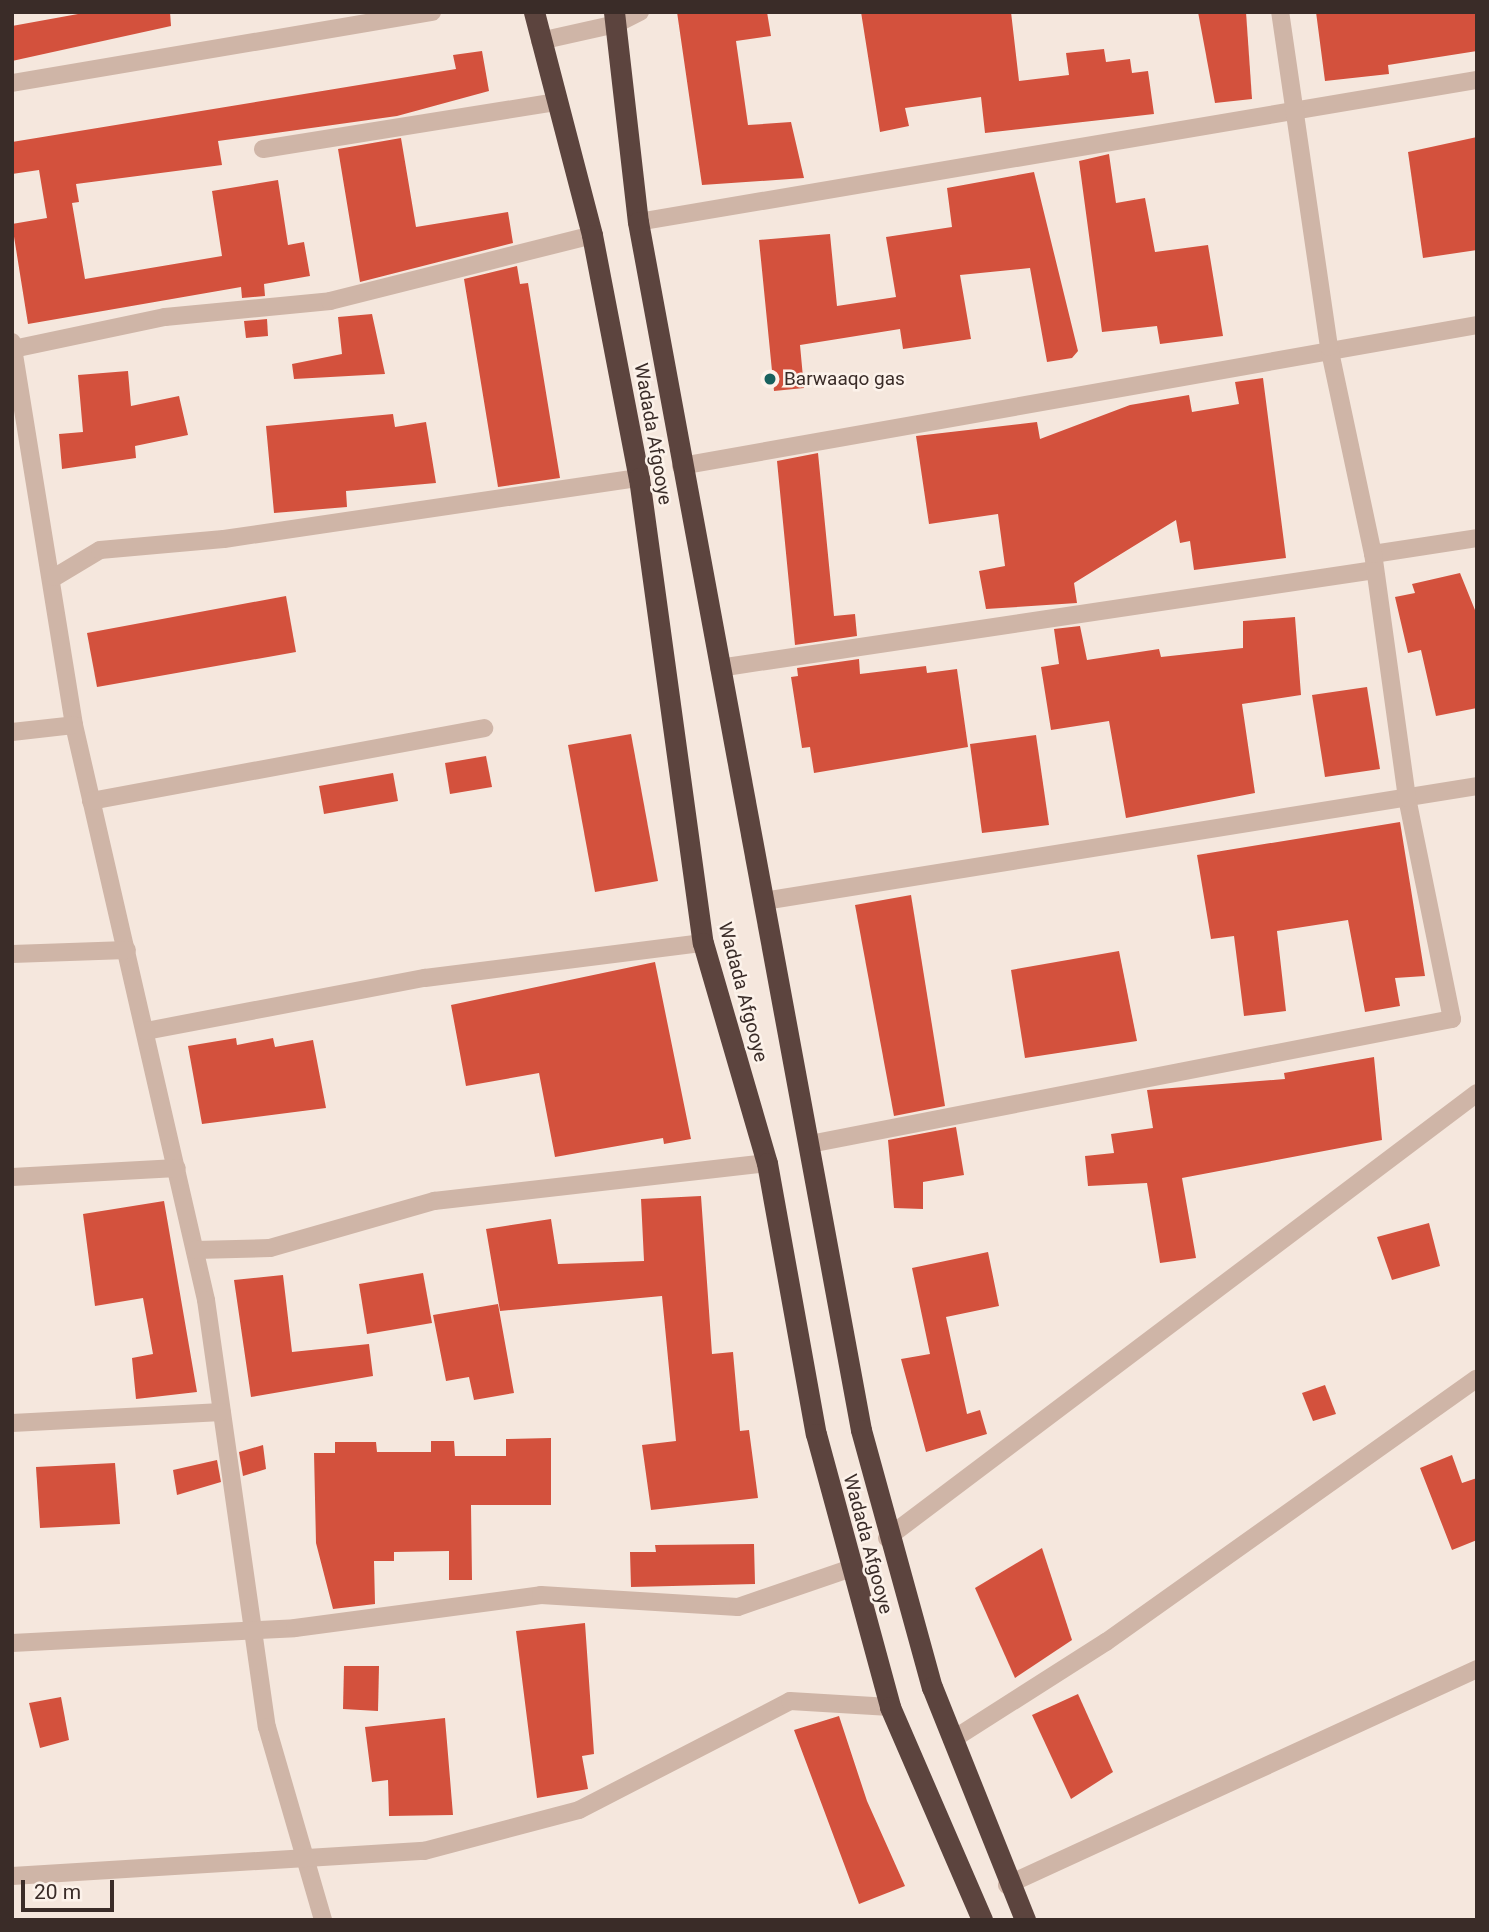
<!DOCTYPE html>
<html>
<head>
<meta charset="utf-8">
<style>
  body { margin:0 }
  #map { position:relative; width:1489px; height:1932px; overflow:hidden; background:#f5e7dd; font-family:Roboto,sans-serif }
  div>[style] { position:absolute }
  .building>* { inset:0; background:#d3513d }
  .minor>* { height:18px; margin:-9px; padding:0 9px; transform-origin:9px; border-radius:9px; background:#cfb5a7 }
  .highway>* { height:21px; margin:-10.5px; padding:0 10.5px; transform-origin:10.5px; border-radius:10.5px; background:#5c443e }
  .dots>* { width:19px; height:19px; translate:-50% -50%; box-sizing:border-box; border:4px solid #fcf2ea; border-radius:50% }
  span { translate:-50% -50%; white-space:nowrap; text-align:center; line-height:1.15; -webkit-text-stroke:5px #fcf2ea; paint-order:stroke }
  .poi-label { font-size:19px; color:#3a2c28 }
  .left { translate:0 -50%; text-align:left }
  .street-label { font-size:19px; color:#3a2c28 }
  .frame { position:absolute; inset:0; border:14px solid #3a2c28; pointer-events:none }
  .scale { position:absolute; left:21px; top:1880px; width:93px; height:32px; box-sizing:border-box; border:4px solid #3a2c28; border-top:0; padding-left:9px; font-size:21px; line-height:24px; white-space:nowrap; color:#3a2c28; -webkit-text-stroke:5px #fcf2ea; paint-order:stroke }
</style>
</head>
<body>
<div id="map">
  <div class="building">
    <div style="clip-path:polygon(89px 12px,170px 12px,171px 26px,12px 61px,12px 26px)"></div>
    <div style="clip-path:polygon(677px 12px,767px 12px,771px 36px,736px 41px,748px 125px,791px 122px,804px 178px,702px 185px)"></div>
    <div style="clip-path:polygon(861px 12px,1011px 12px,1019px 81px,1069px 75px,1066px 53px,1104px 49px,1106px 62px,1130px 59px,1132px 73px,1148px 71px,1154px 114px,985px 133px,981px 97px,905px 108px,909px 126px,880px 132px)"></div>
    <div style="clip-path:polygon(1198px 12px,1246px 12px,1252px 99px,1215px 103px)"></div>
    <div style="clip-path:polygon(1316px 12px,1477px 12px,1477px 51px,1388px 65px,1389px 74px,1325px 81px)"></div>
    <div style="clip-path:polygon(482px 51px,489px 91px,397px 116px,218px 141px,222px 165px,76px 184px,79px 202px,72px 203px,85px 279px,222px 256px,212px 191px,278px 180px,288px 245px,304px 242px,310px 276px,264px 284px,265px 296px,242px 298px,241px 287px,28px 324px,12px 224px,47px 218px,39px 170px,12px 174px,12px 142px,456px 69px,453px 55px)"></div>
    <div style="clip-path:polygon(1477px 137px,1477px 250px,1423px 258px,1408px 152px)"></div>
    <div style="clip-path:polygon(401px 138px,416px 227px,508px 212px,513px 243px,360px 282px,338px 149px)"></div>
    <div style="clip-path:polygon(1109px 154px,1116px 203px,1145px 198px,1155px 252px,1208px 245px,1223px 336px,1160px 344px,1157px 326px,1102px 332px,1079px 161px)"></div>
    <div style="clip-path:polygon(1034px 172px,1078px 351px,1072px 358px,1047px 362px,1030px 268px,960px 275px,971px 339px,903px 349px,900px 329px,800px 345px,804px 388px,774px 391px,759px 240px,830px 234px,837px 306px,896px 297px,886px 237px,952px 227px,947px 188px)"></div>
    <div style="clip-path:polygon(517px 266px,520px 284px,528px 283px,560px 478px,498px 487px,464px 279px)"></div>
    <div style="clip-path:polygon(372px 314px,385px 374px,294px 379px,292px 364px,342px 354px,338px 317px)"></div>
    <div style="clip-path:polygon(267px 319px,268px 336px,246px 338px,244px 321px)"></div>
    <div style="clip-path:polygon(128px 371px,131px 406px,179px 396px,188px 435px,135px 446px,136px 458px,62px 469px,59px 434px,83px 432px,78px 375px)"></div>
    <div style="clip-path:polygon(1263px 378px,1286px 558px,1194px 570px,1190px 541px,1180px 543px,1176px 520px,1074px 583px,1077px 603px,986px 609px,979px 571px,1005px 566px,998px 514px,929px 524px,916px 436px,1037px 422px,1040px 439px,1130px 405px,1189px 395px,1192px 412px,1239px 404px,1235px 382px)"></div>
    <div style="clip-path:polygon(393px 414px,395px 427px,426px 422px,436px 483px,346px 491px,347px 507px,274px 513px,266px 426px)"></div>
    <div style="clip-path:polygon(818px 453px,834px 616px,855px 614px,857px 636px,795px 645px,777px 461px)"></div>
    <div style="clip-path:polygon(1460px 573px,1477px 615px,1477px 708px,1436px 716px,1421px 650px,1408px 653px,1395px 597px,1415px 593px,1412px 584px)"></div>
    <div style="clip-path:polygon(286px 596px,296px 652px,97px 687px,87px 633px)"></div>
    <div style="clip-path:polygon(1295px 617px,1301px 695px,1242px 704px,1255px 793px,1126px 818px,1109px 721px,1051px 730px,1041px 667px,1059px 664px,1054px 629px,1080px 626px,1087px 660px,1159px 649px,1161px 657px,1243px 648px,1243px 621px)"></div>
    <div style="clip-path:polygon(859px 659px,860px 674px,926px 666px,927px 673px,957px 669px,968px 747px,814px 773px,810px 747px,802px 748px,791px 677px,798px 676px,797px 668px)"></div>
    <div style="clip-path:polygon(1367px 687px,1380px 769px,1325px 777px,1312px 695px)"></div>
    <div style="clip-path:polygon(631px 734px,658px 881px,595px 892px,568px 745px)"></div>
    <div style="clip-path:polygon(1036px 735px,1049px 825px,982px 833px,970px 744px)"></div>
    <div style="clip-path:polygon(486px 756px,492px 787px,450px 794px,445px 763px)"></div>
    <div style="clip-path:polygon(393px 773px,398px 801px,324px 814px,319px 786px)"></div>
    <div style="clip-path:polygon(1400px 822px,1425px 976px,1395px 978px,1400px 1006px,1365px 1012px,1348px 920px,1277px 931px,1286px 1011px,1244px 1016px,1234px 936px,1211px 939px,1197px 855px)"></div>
    <div style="clip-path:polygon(911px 895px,945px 1106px,894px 1116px,855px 905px)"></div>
    <div style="clip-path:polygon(1119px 951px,1137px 1041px,1025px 1058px,1011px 970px)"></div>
    <div style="clip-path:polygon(655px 962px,691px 1139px,664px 1144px,663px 1138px,555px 1157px,539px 1073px,466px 1086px,451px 1005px)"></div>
    <div style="clip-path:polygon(236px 1038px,237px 1045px,273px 1038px,275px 1047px,313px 1040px,326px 1108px,202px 1124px,188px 1046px)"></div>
    <div style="clip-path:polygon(1374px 1057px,1382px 1140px,1182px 1178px,1196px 1258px,1160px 1263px,1147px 1183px,1088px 1186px,1085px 1156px,1114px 1153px,1111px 1134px,1153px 1128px,1147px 1090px,1285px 1079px,1284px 1073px)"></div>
    <div style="clip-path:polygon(956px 1127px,964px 1175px,923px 1182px,923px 1209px,894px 1208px,888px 1140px)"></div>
    <div style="clip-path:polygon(701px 1196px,712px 1354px,733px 1352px,740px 1431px,749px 1430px,758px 1498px,651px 1510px,642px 1445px,676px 1441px,662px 1296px,500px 1311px,486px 1229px,551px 1219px,558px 1264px,644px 1261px,641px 1199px)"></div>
    <div style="clip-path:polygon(164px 1201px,197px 1392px,136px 1399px,132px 1358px,153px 1354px,143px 1298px,95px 1306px,83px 1214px)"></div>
    <div style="clip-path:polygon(1429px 1223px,1440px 1266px,1392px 1280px,1377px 1237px)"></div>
    <div style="clip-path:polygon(988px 1252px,999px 1306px,946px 1317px,967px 1414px,980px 1410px,987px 1434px,926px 1452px,901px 1359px,930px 1354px,912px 1268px)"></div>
    <div style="clip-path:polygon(423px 1273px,432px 1323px,367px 1334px,359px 1284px)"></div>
    <div style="clip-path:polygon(283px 1275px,292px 1352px,369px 1344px,373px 1376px,251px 1397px,234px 1280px)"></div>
    <div style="clip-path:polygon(498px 1304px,514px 1393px,474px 1400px,469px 1377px,446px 1381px,433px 1315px)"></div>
    <div style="clip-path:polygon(1325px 1385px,1336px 1414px,1313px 1421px,1302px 1393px)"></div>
    <div style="clip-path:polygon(551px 1438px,551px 1505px,471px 1505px,472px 1580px,449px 1580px,449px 1551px,394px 1552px,394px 1561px,374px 1561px,375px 1604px,333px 1609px,316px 1543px,314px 1453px,335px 1453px,335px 1442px,376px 1442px,377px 1452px,431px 1452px,431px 1441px,454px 1441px,455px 1456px,506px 1456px,506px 1439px)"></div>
    <div style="clip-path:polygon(263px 1445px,266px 1469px,243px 1476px,239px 1452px)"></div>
    <div style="clip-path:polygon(1452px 1455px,1462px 1483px,1477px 1478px,1477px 1540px,1452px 1550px,1420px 1468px)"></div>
    <div style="clip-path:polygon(217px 1460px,221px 1482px,177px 1495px,173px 1470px)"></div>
    <div style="clip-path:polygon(115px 1463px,120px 1524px,40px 1528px,36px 1467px)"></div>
    <div style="clip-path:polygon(754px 1544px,755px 1584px,631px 1587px,630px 1552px,656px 1552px,655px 1545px)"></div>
    <div style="clip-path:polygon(1042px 1548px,1072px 1640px,1015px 1678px,975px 1588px)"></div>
    <div style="clip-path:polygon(585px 1623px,594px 1754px,582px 1756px,588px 1789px,537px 1798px,516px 1631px)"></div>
    <div style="clip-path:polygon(344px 1666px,379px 1666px,378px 1711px,343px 1709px)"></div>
    <div style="clip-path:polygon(1078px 1694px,1113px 1772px,1071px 1799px,1032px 1715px)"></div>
    <div style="clip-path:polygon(61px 1697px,69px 1740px,40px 1748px,29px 1703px)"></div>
    <div style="clip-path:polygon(839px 1716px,867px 1801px,905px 1886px,859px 1904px,794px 1730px)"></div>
    <div style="clip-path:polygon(445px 1718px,453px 1815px,389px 1816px,388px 1780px,372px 1782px,365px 1727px)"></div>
  </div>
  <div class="minor">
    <div style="left:540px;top:41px;width:78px;rotate:-12.6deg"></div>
    <div style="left:616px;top:24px;width:27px;rotate:-27deg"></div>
    <div style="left:12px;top:83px;width:426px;rotate:-9.6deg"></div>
    <div style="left:263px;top:149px;width:296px;rotate:-9.1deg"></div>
    <div style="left:638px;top:222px;width:851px;rotate:-9.61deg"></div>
    <div style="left:12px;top:342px;width:388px;rotate:80.8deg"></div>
    <div style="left:74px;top:725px;width:590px;rotate:77.07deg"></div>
    <div style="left:206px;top:1300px;width:431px;rotate:81.9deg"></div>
    <div style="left:267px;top:1727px;width:201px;rotate:73.8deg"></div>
    <div style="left:13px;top:349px;width:155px;rotate:-11.9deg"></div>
    <div style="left:165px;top:317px;width:166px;rotate:-5.5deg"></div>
    <div style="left:330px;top:301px;width:270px;rotate:-14.1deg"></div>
    <div style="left:681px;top:466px;width:808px;rotate:-10.04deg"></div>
    <div style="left:1373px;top:554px;width:105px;rotate:-8.7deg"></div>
    <div style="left:55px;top:577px;width:52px;rotate:-31deg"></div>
    <div style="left:100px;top:550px;width:124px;rotate:-5.1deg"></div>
    <div style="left:224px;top:539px;width:419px;rotate:-8.4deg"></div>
    <div style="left:719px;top:668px;width:663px;rotate:-8.5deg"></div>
    <div style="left:12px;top:732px;width:62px;rotate:-6.4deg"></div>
    <div style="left:91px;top:801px;width:400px;rotate:-10.5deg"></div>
    <div style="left:764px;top:901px;width:722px;rotate:-9.16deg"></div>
    <div style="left:12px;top:954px;width:115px;rotate:-2deg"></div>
    <div style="left:146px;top:1031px;width:284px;rotate:-10.8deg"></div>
    <div style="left:425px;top:978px;width:280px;rotate:-7.2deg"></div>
    <div style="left:810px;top:1144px;width:654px;rotate:-11.02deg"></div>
    <div style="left:1452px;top:1019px;width:226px;rotate:-101.5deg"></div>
    <div style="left:1407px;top:798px;width:246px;rotate:-97.9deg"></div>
    <div style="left:1373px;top:554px;width:212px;rotate:-102deg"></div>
    <div style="left:1329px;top:347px;width:339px;rotate:-98.3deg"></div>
    <div style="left:12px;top:1177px;width:165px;rotate:-3.1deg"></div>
    <div style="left:195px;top:1250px;width:75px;rotate:-1.5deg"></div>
    <div style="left:270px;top:1248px;width:171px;rotate:-16deg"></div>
    <div style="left:434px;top:1201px;width:335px;rotate:-6.5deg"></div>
    <div style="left:12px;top:1423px;width:210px;rotate:-3deg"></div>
    <div style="left:887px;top:1538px;width:739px;rotate:-37.02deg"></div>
    <div style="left:12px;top:1643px;width:283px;rotate:-3deg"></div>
    <div style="left:295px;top:1628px;width:248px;rotate:-7.6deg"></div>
    <div style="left:541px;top:1595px;width:197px;rotate:3.5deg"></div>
    <div style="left:738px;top:1607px;width:117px;rotate:-18.9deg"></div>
    <div style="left:952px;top:1740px;width:183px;rotate:-32.5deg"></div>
    <div style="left:1106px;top:1642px;width:455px;rotate:-35.4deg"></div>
    <div style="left:12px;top:1876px;width:413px;rotate:-3.5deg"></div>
    <div style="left:424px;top:1851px;width:160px;rotate:-14.8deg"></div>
    <div style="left:579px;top:1810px;width:237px;rotate:-27.3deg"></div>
    <div style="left:790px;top:1701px;width:100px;rotate:3.4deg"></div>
    <div style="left:1007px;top:1885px;width:517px;rotate:-24.68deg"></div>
  </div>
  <div class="highway">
    <div style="left:534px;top:12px;width:230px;rotate:75.4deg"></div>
    <div style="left:592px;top:235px;width:248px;rotate:79.1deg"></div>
    <div style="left:639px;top:478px;width:469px;rotate:82.2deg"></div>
    <div style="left:703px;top:943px;width:229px;rotate:73.8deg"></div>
    <div style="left:767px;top:1163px;width:275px;rotate:79.8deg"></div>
    <div style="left:816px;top:1434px;width:283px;rotate:74.8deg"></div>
    <div style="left:890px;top:1707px;width:232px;rotate:66.6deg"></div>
    <div style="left:614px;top:12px;width:211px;rotate:83.5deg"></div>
    <div style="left:638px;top:222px;width:1228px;rotate:79.54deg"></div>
    <div style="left:861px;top:1430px;width:267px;rotate:74.6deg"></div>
    <div style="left:932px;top:1687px;width:251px;rotate:68.2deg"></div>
  </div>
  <div class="dots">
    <div style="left:770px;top:379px;background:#18615e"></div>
  </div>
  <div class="poi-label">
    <span class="left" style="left:784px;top:379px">Barwaaqo gas</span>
  </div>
  <div class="street-label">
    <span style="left:653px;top:434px;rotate:80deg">Wadada Afgooye</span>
    <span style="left:743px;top:992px;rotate:75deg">Wadada Afgooye</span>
    <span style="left:868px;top:1544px;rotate:75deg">Wadada Afgooye</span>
  </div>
  <div class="frame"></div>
  <div class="scale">20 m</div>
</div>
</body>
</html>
